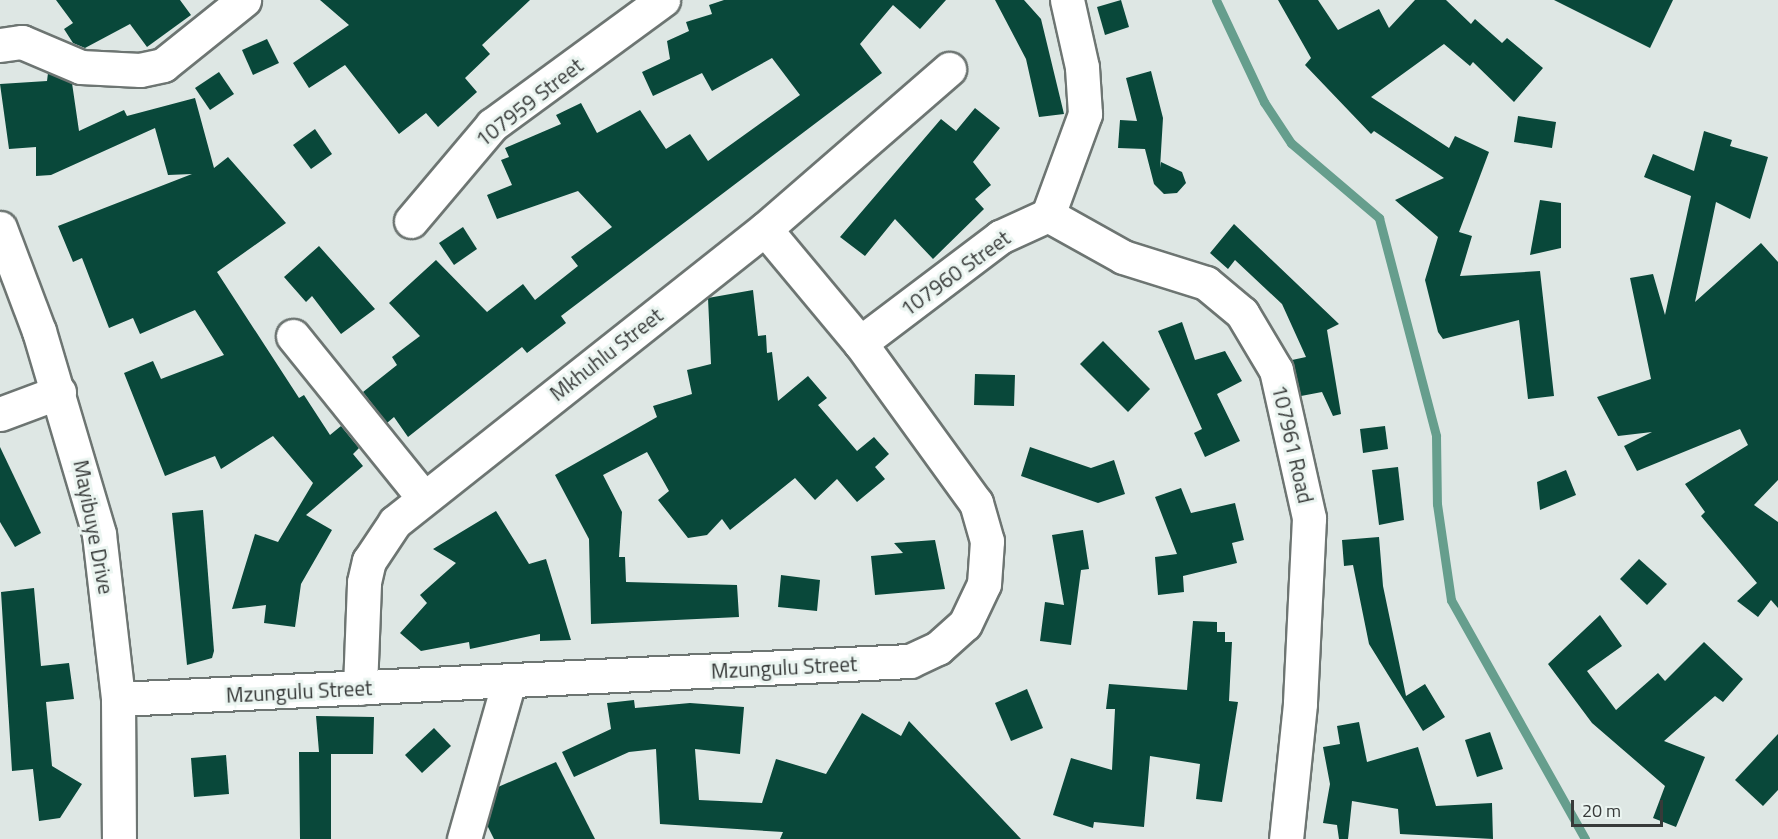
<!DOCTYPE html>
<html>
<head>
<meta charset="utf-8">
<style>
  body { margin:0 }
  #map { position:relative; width:1778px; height:839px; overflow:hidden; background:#dee7e4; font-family:"Titillium Web",sans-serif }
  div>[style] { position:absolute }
  .stream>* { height:9px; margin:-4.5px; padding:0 4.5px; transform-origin:4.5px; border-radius:4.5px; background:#669e8d }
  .building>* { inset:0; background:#09483a }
  .roads { filter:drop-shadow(2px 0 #6d7572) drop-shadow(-2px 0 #6d7572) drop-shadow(0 2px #6d7572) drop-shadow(0 -2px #6d7572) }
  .minor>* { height:33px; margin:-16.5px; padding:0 16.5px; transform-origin:16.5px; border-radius:16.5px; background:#fff }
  span { translate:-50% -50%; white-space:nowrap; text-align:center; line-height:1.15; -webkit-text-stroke:6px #ebf5f1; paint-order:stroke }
  .street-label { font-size:21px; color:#373a39 }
  .scale { position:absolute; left:1571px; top:800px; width:92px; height:27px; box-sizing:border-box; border:3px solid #373a39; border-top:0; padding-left:8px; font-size:18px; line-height:21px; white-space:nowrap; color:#373a39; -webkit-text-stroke:4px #ebf5f1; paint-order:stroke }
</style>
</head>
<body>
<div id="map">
  <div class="stream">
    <div style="left:1216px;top:0;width:113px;rotate:64.8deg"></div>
    <div style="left:1264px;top:102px;width:49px;rotate:56.6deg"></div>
    <div style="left:1291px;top:143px;width:116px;rotate:40.4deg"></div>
    <div style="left:1379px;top:218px;width:225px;rotate:75.3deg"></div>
    <div style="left:1436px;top:436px;width:68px;rotate:89.2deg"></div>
    <div style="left:1437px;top:504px;width:97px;rotate:81.7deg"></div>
    <div style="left:1451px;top:600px;width:274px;rotate:60.7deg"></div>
  </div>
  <div class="building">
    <div style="clip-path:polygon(56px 0,180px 0,191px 15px,147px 47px,130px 24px,85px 48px,73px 43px,64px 29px,73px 23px)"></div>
    <div style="clip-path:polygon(320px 0,530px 0,482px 45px,490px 54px,465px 78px,477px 92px,438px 127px,426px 113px,399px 134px,345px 65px,309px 88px,293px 63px,349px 25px)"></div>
    <div style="clip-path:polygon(724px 0,946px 0,920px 29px,893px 5px,860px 44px,882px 73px,561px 316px,566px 323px,527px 353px,522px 347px,408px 437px,394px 417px,387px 423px,363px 392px,397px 365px,392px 357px,420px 336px,389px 303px,436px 260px,487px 312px,523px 284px,535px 300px,578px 266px,571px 257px,612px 227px,578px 191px,497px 219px,487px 195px,512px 185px,501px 160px,509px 157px,505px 148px,561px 124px,556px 115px,581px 103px,597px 133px,640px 110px,666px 149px,690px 134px,708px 161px,800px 95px,772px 58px,712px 91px,702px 73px,653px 96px,642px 72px,670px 59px,667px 41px,689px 31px,686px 22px,712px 14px,709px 5px)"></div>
    <div style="clip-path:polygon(995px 0,1024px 0,1041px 19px,1064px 114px,1039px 117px,1026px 59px)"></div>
    <div style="clip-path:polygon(1121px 0,1129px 27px,1105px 35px,1097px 7px)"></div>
    <div style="clip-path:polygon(1278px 0,1318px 0,1338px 30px,1379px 9px,1389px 28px,1415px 0,1446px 0,1471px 24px,1475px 19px,1502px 43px,1507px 38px,1543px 68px,1514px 102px,1473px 62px,1470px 66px,1444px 44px,1371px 97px,1449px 148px,1455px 136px,1489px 152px,1459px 232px,1472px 236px,1460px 276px,1540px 271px,1554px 396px,1528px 399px,1519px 320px,1443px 339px,1438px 332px,1425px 280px,1438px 237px,1395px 200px,1444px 178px,1374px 131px,1371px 134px,1305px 65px,1311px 58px)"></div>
    <div style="clip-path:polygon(1554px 0,1673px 0,1650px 48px)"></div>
    <div style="clip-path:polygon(267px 39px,279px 63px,253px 75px,242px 50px)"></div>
    <div style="clip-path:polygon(1151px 71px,1163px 118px,1160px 168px,1161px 162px,1182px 172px,1186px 183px,1177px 193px,1164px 194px,1154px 184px,1145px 149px,1118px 148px,1120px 120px,1137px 121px,1126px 78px)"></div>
    <div style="clip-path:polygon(219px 72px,234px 94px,210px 110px,195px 88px)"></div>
    <div style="clip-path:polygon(48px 73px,72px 83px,79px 131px,124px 110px,127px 116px,195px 98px,214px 168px,228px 157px,286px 223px,217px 272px,299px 398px,304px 395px,330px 435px,341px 426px,359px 448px,353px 454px,363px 466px,306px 515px,332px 530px,301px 584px,295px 627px,264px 623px,266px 605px,232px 609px,255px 534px,278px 542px,313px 483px,273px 436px,221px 469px,215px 456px,165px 476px,124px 373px,153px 361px,161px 379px,224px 355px,195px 310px,140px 334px,133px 318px,109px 328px,82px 258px,73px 262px,58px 226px,192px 174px,168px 175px,155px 128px,51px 175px,36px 176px,36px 147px,9px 149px,0 84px,47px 81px)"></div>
    <div style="clip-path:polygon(975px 108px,1000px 128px,973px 162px,991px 185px,975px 199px,984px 209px,933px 259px,895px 219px,865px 256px,840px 237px,941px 119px,956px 131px)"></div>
    <div style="clip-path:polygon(1518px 116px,1556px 122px,1552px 148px,1514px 142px)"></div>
    <div style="clip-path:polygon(315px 129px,332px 154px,311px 169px,293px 145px)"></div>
    <div style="clip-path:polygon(1704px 131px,1732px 140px,1730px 146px,1768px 157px,1750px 219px,1716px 202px,1695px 302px,1761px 243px,1778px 262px,1778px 480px,1754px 505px,1778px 522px,1778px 608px,1771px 600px,1758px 617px,1737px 601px,1757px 583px,1701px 516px,1705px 512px,1685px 484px,1748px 445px,1740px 429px,1637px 471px,1624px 446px,1652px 432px,1618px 436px,1597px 397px,1651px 379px,1630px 278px,1653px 274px,1665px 315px,1691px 196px,1644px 177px,1653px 154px,1694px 171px)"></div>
    <div style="clip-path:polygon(1540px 200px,1561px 203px,1561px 248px,1530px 255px)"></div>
    <div style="clip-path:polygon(1234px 224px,1339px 324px,1327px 330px,1341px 414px,1333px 416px,1322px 392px,1301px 396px,1292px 360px,1306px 357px,1282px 304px,1235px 260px,1228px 269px,1210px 253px)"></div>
    <div style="clip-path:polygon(463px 227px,477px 249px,454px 265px,439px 243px)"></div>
    <div style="clip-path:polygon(319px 246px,375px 309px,341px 334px,312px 296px,306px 302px,284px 277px)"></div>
    <div style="clip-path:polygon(753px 290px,758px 336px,766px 335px,767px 353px,772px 352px,778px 401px,808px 376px,827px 398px,818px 405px,857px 451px,874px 437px,889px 454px,875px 467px,885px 479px,857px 502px,837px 479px,815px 500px,795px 478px,730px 530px,722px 519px,707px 535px,688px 538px,658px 500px,669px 491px,647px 452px,603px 475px,622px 512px,619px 557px,625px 557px,626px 582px,737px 585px,739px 617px,591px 624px,589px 539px,555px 475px,657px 417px,653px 406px,692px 394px,687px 370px,711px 364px,708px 298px)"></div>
    <div style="clip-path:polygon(1182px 322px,1195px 360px,1225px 351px,1242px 381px,1217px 394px,1240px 441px,1205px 457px,1194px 433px,1202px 429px,1158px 331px)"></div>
    <div style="clip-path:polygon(1103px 341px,1150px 389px,1128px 412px,1080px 364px)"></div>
    <div style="clip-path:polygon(975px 374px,1015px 375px,1014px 406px,974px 405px)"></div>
    <div style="clip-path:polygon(1385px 426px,1388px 449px,1363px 453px,1360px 429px)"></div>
    <div style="clip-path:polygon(0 447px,41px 533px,15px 547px,0 522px)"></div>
    <div style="clip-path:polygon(1030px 447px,1091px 468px,1114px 460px,1125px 494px,1098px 503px,1021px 476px)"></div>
    <div style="clip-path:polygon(1398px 467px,1404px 520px,1379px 525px,1372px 470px)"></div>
    <div style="clip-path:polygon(1566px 470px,1576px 495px,1540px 510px,1537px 482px)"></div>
    <div style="clip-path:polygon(1181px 488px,1191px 513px,1235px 503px,1244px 540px,1232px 543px,1237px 563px,1183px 576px,1184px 592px,1158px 595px,1155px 557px,1177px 554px,1155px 497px)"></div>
    <div style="clip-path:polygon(203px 510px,214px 651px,212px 658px,187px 665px,172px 513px)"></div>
    <div style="clip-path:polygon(496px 511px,529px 564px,546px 559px,571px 640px,540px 641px,540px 634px,470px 649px,469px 642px,421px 651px,400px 633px,427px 603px,420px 595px,456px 563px,433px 549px)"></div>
    <div style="clip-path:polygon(1083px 530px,1089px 569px,1081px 570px,1071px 645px,1040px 641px,1045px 602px,1064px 605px,1052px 535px)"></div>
    <div style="clip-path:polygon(1379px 537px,1383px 586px,1406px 696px,1425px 684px,1445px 717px,1423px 731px,1369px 644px,1353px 565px,1344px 566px,1342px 540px)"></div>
    <div style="clip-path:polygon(935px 540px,945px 589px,875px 595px,871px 556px,903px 553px,894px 543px)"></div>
    <div style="clip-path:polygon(1639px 559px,1667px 584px,1647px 605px,1620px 579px)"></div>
    <div style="clip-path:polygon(781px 575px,820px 580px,817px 611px,778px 607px)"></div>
    <div style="clip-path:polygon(34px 588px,41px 666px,69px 663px,74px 699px,46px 702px,52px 766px,82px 784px,60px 818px,39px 821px,33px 769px,12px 771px,1px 592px)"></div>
    <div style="clip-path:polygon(1600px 615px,1622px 646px,1587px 671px,1616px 710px,1658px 673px,1665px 681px,1704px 642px,1743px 679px,1723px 702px,1715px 696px,1664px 741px,1705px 757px,1676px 827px,1653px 818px,1665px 786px,1592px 723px,1548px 664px)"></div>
    <div style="clip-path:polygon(1193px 621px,1217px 622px,1217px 632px,1225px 632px,1225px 642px,1232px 642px,1229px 701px,1238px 702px,1222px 802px,1196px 799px,1200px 764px,1150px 756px,1144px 827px,1094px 822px,1093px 828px,1053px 815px,1071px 758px,1112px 770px,1115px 709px,1106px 709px,1109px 684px,1187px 690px)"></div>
    <div style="clip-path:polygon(1027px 689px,1043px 728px,1011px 741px,995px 703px)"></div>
    <div style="clip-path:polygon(634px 700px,635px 708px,690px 703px,744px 707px,740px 754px,695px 749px,699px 800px,762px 803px,776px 759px,826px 774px,862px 713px,901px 736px,909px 721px,1021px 839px,780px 839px,783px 832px,660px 824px,656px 749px,629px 752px,574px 777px,562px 752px,611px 729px,607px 703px)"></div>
    <div style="clip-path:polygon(316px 716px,374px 717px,373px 754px,331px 754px,331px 839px,300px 839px,299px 752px,319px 752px)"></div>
    <div style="clip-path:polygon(1359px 722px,1367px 762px,1418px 747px,1436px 806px,1492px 803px,1493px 839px,1400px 834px,1398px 809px,1352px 801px,1348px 839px,1339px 839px,1337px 825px,1323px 823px,1330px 784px,1323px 747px,1340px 744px,1337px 726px)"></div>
    <div style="clip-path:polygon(434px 728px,451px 746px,422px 773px,405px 755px)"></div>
    <div style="clip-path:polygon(1490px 732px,1503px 769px,1477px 777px,1465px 740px)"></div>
    <div style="clip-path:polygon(1778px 734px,1778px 790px,1763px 806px,1735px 780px)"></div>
    <div style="clip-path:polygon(226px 755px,229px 794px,194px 797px,191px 758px)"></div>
    <div style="clip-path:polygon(556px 762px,595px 839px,494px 839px,487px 825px,498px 787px)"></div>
  </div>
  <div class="roads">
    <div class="minor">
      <div style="left:0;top:45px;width:22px;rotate:-8deg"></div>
      <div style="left:22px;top:42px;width:64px;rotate:23deg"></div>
      <div style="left:81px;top:67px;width:59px;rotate:2.9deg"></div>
      <div style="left:140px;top:70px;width:24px;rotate:-12deg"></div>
      <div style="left:163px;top:65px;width:104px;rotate:-38.7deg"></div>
      <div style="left:1048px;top:215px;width:86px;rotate:29.2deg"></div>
      <div style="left:1123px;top:257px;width:87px;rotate:17.4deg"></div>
      <div style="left:1206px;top:283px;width:47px;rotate:39.8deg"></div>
      <div style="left:1242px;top:313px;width:66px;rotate:59.2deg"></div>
      <div style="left:1276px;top:370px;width:152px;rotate:77.4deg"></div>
      <div style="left:1309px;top:518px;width:186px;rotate:92.8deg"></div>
      <div style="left:1300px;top:704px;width:136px;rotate:95.9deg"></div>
      <div style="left:411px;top:221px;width:126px;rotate:-49.8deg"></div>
      <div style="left:492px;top:125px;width:212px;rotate:-36.2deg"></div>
      <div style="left:0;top:228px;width:110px;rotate:69.3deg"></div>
      <div style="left:39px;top:331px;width:212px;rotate:73.5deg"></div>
      <div style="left:99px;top:534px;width:166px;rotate:83.4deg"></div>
      <div style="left:118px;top:699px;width:140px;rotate:89.6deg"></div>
      <div style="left:293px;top:336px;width:206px;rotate:51.1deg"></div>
      <div style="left:860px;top:343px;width:176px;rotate:-37.1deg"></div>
      <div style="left:1000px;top:237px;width:53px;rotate:-24.6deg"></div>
      <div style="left:1048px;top:215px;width:108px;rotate:-69.9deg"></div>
      <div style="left:1085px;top:114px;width:47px;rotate:-93.7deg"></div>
      <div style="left:1082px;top:67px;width:69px;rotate:-102.6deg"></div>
      <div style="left:0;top:414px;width:63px;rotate:-20.4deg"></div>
      <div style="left:360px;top:688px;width:106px;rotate:-87.8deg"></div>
      <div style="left:364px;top:582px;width:22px;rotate:-77deg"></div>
      <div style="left:369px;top:561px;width:47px;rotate:-56.3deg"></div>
      <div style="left:395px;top:522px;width:472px;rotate:-38.4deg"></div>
      <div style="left:765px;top:229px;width:244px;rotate:-41deg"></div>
      <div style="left:118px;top:699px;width:793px;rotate:-2.75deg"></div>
      <div style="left:910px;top:661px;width:31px;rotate:-25deg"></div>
      <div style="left:938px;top:648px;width:36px;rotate:-42deg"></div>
      <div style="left:965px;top:624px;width:44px;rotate:-64.6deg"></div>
      <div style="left:984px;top:584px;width:43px;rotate:-86deg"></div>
      <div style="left:987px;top:541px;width:40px;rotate:-106deg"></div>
      <div style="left:976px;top:503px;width:198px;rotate:-125.9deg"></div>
      <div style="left:860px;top:343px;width:148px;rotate:-129.8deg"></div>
      <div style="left:464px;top:839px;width:164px;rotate:-74.1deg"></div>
    </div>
  </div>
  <div class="street-label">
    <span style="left:529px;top:102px;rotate:-38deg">107959 Street</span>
    <span style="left:955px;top:273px;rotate:-36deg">107960 Street</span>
    <span style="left:606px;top:354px;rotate:-38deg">Mkhuhlu Street</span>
    <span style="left:1293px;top:444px;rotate:77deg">107961 Road</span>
    <span style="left:94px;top:527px;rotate:79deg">Mayibuye Drive</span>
    <span style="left:784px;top:667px;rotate:-3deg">Mzungulu Street</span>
    <span style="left:299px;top:691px;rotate:-3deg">Mzungulu Street</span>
  </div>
  <div class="scale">20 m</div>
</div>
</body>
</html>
